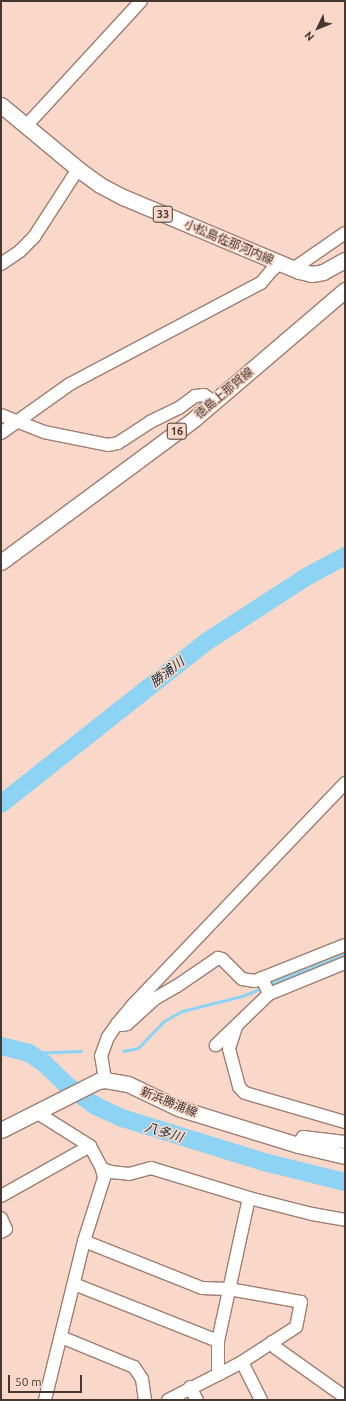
<!DOCTYPE html>
<html>
<head>
<meta charset="utf-8">
<style>
  body { margin:0 }
  #map { position:relative; width:346px; height:1401px; overflow:hidden; background:#f9d7c9; font-family:Ubuntu,"Noto Sans JP",sans-serif }
  div>[style] { position:absolute }
  .stream>* { height:3px; margin:-1.5px; padding:0 1.5px; transform-origin:1.5px; border-radius:1.5px; background:#8cd3f4 }
  .river>* { height:18px; margin:-9px; padding:0 9px; transform-origin:9px; border-radius:9px; background:#8cd3f4 }
  .roads { filter:drop-shadow(1px 0 #9d7e71) drop-shadow(-1px 0 #9d7e71) drop-shadow(0 1px #9d7e71) drop-shadow(0 -1px #9d7e71) }
  .minor>* { height:12px; margin:-6px; padding:0 6px; transform-origin:6px; border-radius:6px; background:#fff }
  .major>* { height:15px; margin:-7.5px; padding:0 7.5px; transform-origin:7.5px; border-radius:7.5px; background:#fff }
  span { translate:-50% -50%; white-space:nowrap; text-align:center; line-height:1.15; -webkit-text-stroke:3px #f9d7c9; paint-order:stroke }
  .shield-label span { padding:1px 3px; background:#f9d7c9; border:1px solid; border-radius:3px; -webkit-text-stroke-width:0 }
  .shield-label { font-size:11px; color:#453731; font-weight:700 }
  .street-label { font-size:12px; color:#453731 }
  .water-label { font-size:13px; color:#103240; font-style:italic }
  .frame { position:absolute; inset:0; border:2px solid #453731; pointer-events:none }
  .north { position:absolute; left:298px; top:8px; width:40px; height:40px; -webkit-text-stroke:3px #f9d7c9; paint-order:stroke; rotate:227deg; font-size:11px; font-weight:700; line-height:16px; text-align:center; color:#453731 }
  .north::after { content:''; display:block; margin:auto; width:14px; height:18px; background:#453731; clip-path:polygon(50% 0,100% 100%,50% 72%,0 100%) }
  .scale { position:absolute; left:8px; top:1375px; width:74px; height:18px; box-sizing:border-box; border:2px solid #453731; border-top:0; padding-left:5px; font-size:12px; line-height:14px; white-space:nowrap; color:#453731; -webkit-text-stroke:3px #f9d7c9; paint-order:stroke }
</style>
</head>
<body>
<div id="map">
  <div class="stream">
    <div style="left:269px;top:984px;width:82px;rotate:-21.5deg"></div>
    <div style="left:123px;top:1051px;width:15px;rotate:-11deg"></div>
    <div style="left:138px;top:1048px;width:37px;rotate:-46deg"></div>
    <div style="left:164px;top:1021px;width:21px;rotate:-29deg"></div>
    <div style="left:182px;top:1011px;width:62px;rotate:-14deg"></div>
    <div style="left:242px;top:996px;width:24px;rotate:-22deg"></div>
    <div style="left:29px;top:1053px;width:52px;rotate:-2.2deg"></div>
  </div>
  <div class="river">
    <div style="left:1px;top:804px;width:261px;rotate:-38.3deg"></div>
    <div style="left:206px;top:642px;width:119px;rotate:-33deg"></div>
    <div style="left:306px;top:577px;width:44px;rotate:-28.3deg"></div>
    <div style="left:1px;top:1046px;width:29px;rotate:14deg"></div>
    <div style="left:29px;top:1053px;width:18px;rotate:34deg"></div>
    <div style="left:44px;top:1063px;width:33px;rotate:44deg"></div>
    <div style="left:68px;top:1086px;width:32px;rotate:36deg"></div>
    <div style="left:94px;top:1105px;width:31px;rotate:25deg"></div>
    <div style="left:122px;top:1118px;width:149px;rotate:17.2deg"></div>
    <div style="left:264px;top:1162px;width:83px;rotate:13.9deg"></div>
  </div>
  <div class="roads">
    <div class="minor">
      <div style="left:27px;top:125px;width:168px;rotate:-47.4deg"></div>
      <div style="left:1px;top:264px;width:23px;rotate:-34deg"></div>
      <div style="left:20px;top:251px;width:20px;rotate:-45deg"></div>
      <div style="left:34px;top:237px;width:81px;rotate:-57.1deg"></div>
      <div style="left:293px;top:269px;width:63px;rotate:-34.7deg"></div>
      <div style="left:1px;top:415px;width:46px;rotate:21.6deg"></div>
      <div style="left:44px;top:432px;width:65px;rotate:11.5deg"></div>
      <div style="left:108px;top:445px;width:10px;rotate:-11deg"></div>
      <div style="left:118px;top:443px;width:38px;rotate:-33deg"></div>
      <div style="left:150px;top:422px;width:32px;rotate:-26deg"></div>
      <div style="left:179px;top:408px;width:20px;rotate:-37deg"></div>
      <div style="left:195px;top:396px;width:9px;rotate:-6deg"></div>
      <div style="left:204px;top:395px;width:12px;rotate:35deg"></div>
      <div style="left:1px;top:433px;width:85px;rotate:-35.4deg"></div>
      <div style="left:70px;top:384px;width:216px;rotate:-27.9deg"></div>
      <div style="left:261px;top:283px;width:16px;rotate:-50deg"></div>
      <div style="left:271px;top:271px;width:12px;rotate:-42deg"></div>
      <div style="left:262px;top:978px;width:89px;rotate:-21.7deg"></div>
      <div style="left:269px;top:994px;width:82px;rotate:-22.2deg"></div>
      <div style="left:117px;top:1024px;width:5px;rotate:11deg"></div>
      <div style="left:122px;top:1025px;width:5px;rotate:-11deg"></div>
      <div style="left:127px;top:1024px;width:39px;rotate:-42deg"></div>
      <div style="left:156px;top:998px;width:24px;rotate:-30deg"></div>
      <div style="left:177px;top:986px;width:50px;rotate:-34.3deg"></div>
      <div style="left:218px;top:958px;width:4px;rotate:14deg"></div>
      <div style="left:222px;top:959px;width:28px;rotate:45deg"></div>
      <div style="left:242px;top:979px;width:13px;rotate:9deg"></div>
      <div style="left:255px;top:981px;width:8px;rotate:-23deg"></div>
      <div style="left:262px;top:978px;width:17px;rotate:66deg"></div>
      <div style="left:269px;top:994px;width:74px;rotate:136.1deg"></div>
      <div style="left:236px;top:1027px;width:23px;rotate:108deg"></div>
      <div style="left:229px;top:1049px;width:39px;rotate:75deg"></div>
      <div style="left:239px;top:1087px;width:8px;rotate:45deg"></div>
      <div style="left:245px;top:1093px;width:104px;rotate:16.2deg"></div>
      <div style="left:105px;top:1080px;width:24px;rotate:-99deg"></div>
      <div style="left:101px;top:1056px;width:20px;rotate:-70deg"></div>
      <div style="left:108px;top:1037px;width:16px;rotate:-55deg"></div>
      <div style="left:117px;top:1024px;width:25px;rotate:-50deg"></div>
      <div style="left:133px;top:1005px;width:307px;rotate:-46.3deg"></div>
      <div style="left:36px;top:1112px;width:64px;rotate:32.2deg"></div>
      <div style="left:90px;top:1146px;width:26px;rotate:62deg"></div>
      <div style="left:102px;top:1169px;width:9px;rotate:77deg"></div>
      <div style="left:104px;top:1178px;width:66px;rotate:107.6deg"></div>
      <div style="left:84px;top:1241px;width:164px;rotate:103.8deg"></div>
      <div style="left:298px;top:1145px;width:9px;rotate:-58deg"></div>
      <div style="left:303px;top:1137px;width:42px;rotate:6.8deg"></div>
      <div style="left:102px;top:1169px;width:9px;rotate:18deg"></div>
      <div style="left:111px;top:1172px;width:18px;rotate:6deg"></div>
      <div style="left:129px;top:1174px;width:23px;rotate:-15deg"></div>
      <div style="left:151px;top:1168px;width:102px;rotate:17deg"></div>
      <div style="left:249px;top:1198px;width:65px;rotate:14.3deg"></div>
      <div style="left:312px;top:1214px;width:34px;rotate:10deg"></div>
      <div style="left:1px;top:1196px;width:102px;rotate:-29.3deg"></div>
      <div style="left:1px;top:1218px;width:12px;rotate:66deg"></div>
      <div style="left:6px;top:1229px;width:6px;rotate:149deg"></div>
      <div style="left:84px;top:1241px;width:127px;rotate:21.7deg"></div>
      <div style="left:202px;top:1288px;width:27px;rotate:2deg"></div>
      <div style="left:229px;top:1289px;width:73px;rotate:10.2deg"></div>
      <div style="left:301px;top:1302px;width:25px;rotate:101deg"></div>
      <div style="left:296px;top:1327px;width:64px;rotate:147.1deg"></div>
      <div style="left:242px;top:1362px;width:26px;rotate:152deg"></div>
      <div style="left:74px;top:1284px;width:155px;rotate:21.6deg"></div>
      <div style="left:61px;top:1337px;width:79px;rotate:22.3deg"></div>
      <div style="left:134px;top:1367px;width:14px;rotate:56deg"></div>
      <div style="left:142px;top:1379px;width:21px;rotate:82deg"></div>
      <div style="left:272px;top:1342px;width:7px;rotate:56deg"></div>
      <div style="left:276px;top:1348px;width:85px;rotate:35.4deg"></div>
      <div style="left:242px;top:1362px;width:42px;rotate:63.4deg"></div>
      <div style="left:190px;top:1387px;width:15px;rotate:62deg"></div>
      <div style="left:168px;top:1400px;width:57px;rotate:-27deg"></div>
      <div style="left:219px;top:1374px;width:6px;rotate:-99deg"></div>
      <div style="left:218px;top:1368px;width:27px;rotate:-90deg"></div>
      <div style="left:218px;top:1341px;width:146px;rotate:-77.8deg"></div>
    </div>
    <div class="major">
      <div style="left:1px;top:105px;width:100px;rotate:39.7deg"></div>
      <div style="left:78px;top:169px;width:27px;rotate:36deg"></div>
      <div style="left:100px;top:185px;width:26px;rotate:28deg"></div>
      <div style="left:123px;top:197px;width:191px;rotate:22.8deg"></div>
      <div style="left:299px;top:271px;width:13px;rotate:13deg"></div>
      <div style="left:312px;top:274px;width:11px;rotate:-10deg"></div>
      <div style="left:323px;top:272px;width:25px;rotate:-29deg"></div>
      <div style="left:1px;top:562px;width:240px;rotate:-36.5deg"></div>
      <div style="left:194px;top:419px;width:199px;rotate:-40.5deg"></div>
      <div style="left:1px;top:1130px;width:109px;rotate:-26.8deg"></div>
      <div style="left:98px;top:1081px;width:7px;rotate:-8deg"></div>
      <div style="left:105px;top:1080px;width:23px;rotate:10deg"></div>
      <div style="left:128px;top:1084px;width:55px;rotate:25.6deg"></div>
      <div style="left:178px;top:1108px;width:126px;rotate:17.1deg"></div>
      <div style="left:298px;top:1145px;width:48px;rotate:13.2deg"></div>
    </div>
  </div>
  <div class="shield-label">
    <span style="left:163px;top:214px">33</span>
    <span style="left:177px;top:431px">16</span>
  </div>
  <div class="street-label">
    <span style="left:229px;top:242px;rotate:23deg">小松島佐那河内線</span>
    <span style="left:224px;top:393px;rotate:-40deg">徳島上那賀線</span>
    <span style="left:169px;top:1102px;rotate:22deg">新浜勝浦線</span>
  </div>
  <div class="water-label">
    <span style="left:167px;top:672px;rotate:-38deg">勝浦川</span>
    <span style="left:164px;top:1132px;rotate:17deg">八多川</span>
  </div>
  <div class="frame"></div>
  <div class="north">N</div>
  <div class="scale">50 m</div>
</div>
</body>
</html>
